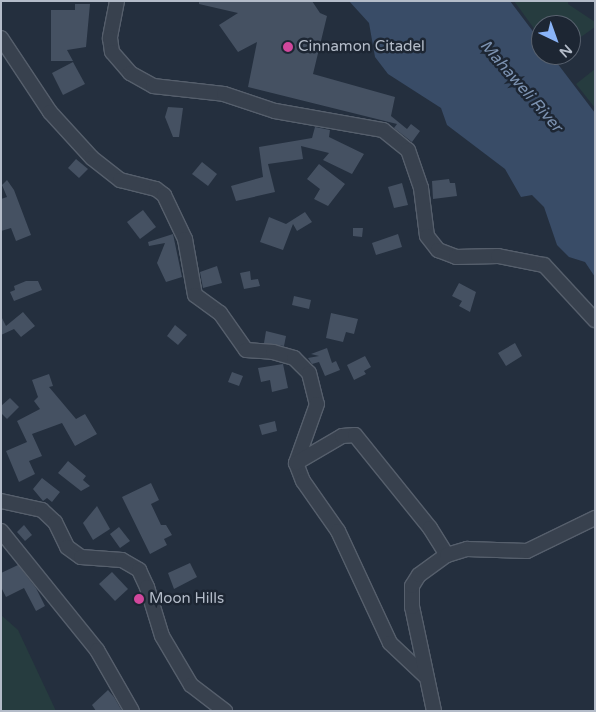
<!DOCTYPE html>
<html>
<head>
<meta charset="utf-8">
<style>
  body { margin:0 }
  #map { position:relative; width:596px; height:712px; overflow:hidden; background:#242f3e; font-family:"Varela Round",sans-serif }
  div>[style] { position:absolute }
  .green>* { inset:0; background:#263c3f }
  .water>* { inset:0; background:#394c67 }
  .building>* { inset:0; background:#455162 }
  .roads { filter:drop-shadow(1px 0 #565f6c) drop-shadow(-1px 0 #565f6c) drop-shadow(0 1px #565f6c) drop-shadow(0 -1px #565f6c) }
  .minor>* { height:14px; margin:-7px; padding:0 7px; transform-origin:7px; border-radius:7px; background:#38414e }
  .dots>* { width:14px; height:14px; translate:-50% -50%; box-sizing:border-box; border:2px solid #1d2633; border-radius:50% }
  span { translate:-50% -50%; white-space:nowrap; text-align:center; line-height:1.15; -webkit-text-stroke:5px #1d2633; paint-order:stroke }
  .poi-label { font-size:15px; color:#b4bcc9 }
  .left { translate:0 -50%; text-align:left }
  .water-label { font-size:16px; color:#7c92b1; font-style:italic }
  .frame { position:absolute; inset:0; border:2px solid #b4bcc9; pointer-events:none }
  .north { position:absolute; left:531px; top:15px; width:50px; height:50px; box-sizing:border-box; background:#1d2633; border:1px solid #59626f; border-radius:50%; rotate:138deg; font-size:14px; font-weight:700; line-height:20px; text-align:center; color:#b4bcc9 }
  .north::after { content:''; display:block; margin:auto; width:18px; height:22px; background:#8ab4f8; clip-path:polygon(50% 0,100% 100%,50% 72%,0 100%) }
</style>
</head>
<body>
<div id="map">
  <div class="green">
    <div style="clip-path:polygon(514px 1px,568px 1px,568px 4px,595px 22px,595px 27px,571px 44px,571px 25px,541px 25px,541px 38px)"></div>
    <div style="clip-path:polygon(595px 69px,595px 108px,576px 84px)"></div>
    <div style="clip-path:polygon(1px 615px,18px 630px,56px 711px,1px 711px)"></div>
  </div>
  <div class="water">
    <div style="clip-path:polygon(349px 1px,510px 1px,541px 42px,541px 55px,551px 55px,595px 113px,595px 277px,585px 262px,569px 257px,557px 245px,544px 207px,532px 195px,521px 197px,505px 169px,447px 125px,441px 108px,388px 74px,375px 57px,369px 23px)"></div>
  </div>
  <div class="building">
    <div style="clip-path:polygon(199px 1px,312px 1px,320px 13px,327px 16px,313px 74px,395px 97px,391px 116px,407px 129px,411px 124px,420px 131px,412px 142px,394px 128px,397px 124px,248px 87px,257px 42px,238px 52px,219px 25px,238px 13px,199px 4px)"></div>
    <div style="clip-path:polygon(75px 4px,90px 4px,86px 47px,67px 50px,73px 61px,51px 61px,51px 10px,75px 10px)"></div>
    <div style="clip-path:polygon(73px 62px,85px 84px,63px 95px,52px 73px)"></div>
    <div style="clip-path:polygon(168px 107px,183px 108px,179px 137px,173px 137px,165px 117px)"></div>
    <div style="clip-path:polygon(315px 127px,330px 130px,329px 137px,364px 154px,352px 174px,323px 160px,329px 153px,301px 146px,303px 159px,268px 164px,275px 192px,236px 201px,231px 186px,263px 177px,259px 147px,312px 138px)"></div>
    <div style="clip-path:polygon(76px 159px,88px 169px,79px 178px,68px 168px)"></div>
    <div style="clip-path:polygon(202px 162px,217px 174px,208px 186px,192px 174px)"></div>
    <div style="clip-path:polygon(319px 164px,345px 184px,328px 206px,314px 199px,320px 189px,307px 179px)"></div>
    <div style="clip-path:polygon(449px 179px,450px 183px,455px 183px,457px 196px,433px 199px,432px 181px)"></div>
    <div style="clip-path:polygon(7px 180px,14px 190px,31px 235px,16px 241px,11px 228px,1px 231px,1px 199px,7px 197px,2px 185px)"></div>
    <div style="clip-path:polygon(402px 183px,408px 205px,394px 208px,388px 187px)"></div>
    <div style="clip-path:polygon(143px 210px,156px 227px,140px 239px,127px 222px)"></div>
    <div style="clip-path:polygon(305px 212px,312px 222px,297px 231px,293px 224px,283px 250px,260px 242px,269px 217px,286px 224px)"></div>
    <div style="clip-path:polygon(353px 228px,363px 228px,362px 237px,353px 236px)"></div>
    <div style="clip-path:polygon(173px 234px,182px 277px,166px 282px,157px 263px,165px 243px,149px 246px,148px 242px)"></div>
    <div style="clip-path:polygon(398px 234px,402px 247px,376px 255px,372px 243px)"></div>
    <div style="clip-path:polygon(217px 266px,222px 283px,203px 288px,200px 272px)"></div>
    <div style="clip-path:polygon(250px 271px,251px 280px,258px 279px,260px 286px,244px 289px,240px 273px)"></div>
    <div style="clip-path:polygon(26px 281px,38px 281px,42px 290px,14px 301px,10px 292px,15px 290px,14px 286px)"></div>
    <div style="clip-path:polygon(459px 283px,476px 292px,470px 312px,459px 306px,462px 301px,452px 296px)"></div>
    <div style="clip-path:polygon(294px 296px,311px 300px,309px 309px,292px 305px)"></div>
    <div style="clip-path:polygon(23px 312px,35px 326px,21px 337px,14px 329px,1px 335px,1px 316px,6px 326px)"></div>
    <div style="clip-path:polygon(331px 313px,358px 319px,354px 334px,346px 332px,343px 342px,326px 338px)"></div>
    <div style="clip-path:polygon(175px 325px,187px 335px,178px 345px,167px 336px)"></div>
    <div style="clip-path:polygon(266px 331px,286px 336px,284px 346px,264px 343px)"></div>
    <div style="clip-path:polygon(515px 343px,522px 356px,506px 366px,498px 353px)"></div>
    <div style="clip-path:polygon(327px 348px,332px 363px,336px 361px,340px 370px,325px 376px,319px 362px,312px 364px,308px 358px,319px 356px,311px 354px)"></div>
    <div style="clip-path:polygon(365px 356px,371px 367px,364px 371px,366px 374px,354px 380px,347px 365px)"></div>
    <div style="clip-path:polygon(283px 364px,288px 388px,272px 392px,270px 380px,261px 382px,258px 368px)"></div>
    <div style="clip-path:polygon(232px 372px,243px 376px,239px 386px,228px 382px)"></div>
    <div style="clip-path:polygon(49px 374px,53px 386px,49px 387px,76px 419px,85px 414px,97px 434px,75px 446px,62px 423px,32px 434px,42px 456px,29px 461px,35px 474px,19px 482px,6px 451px,27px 442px,17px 421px,40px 409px,34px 401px,38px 397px,32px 380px)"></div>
    <div style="clip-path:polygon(10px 398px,19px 407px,7px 419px,1px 413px,1px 406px)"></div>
    <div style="clip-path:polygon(275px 421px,277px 431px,262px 435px,259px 425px)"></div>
    <div style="clip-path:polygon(68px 461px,86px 476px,83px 480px,90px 486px,81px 491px,58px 473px)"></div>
    <div style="clip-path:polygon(42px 478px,60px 492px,52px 502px,47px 498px,43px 501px,33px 489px)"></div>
    <div style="clip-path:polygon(151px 483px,159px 500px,151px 504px,161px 525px,166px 525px,172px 535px,164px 539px,167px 545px,150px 554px,122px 497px)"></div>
    <div style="clip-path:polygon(97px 506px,110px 529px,93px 540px,83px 523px)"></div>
    <div style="clip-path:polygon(24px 525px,32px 535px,25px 541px,17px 532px)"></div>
    <div style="clip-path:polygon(119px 527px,130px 541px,120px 548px,110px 534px)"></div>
    <div style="clip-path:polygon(190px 563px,197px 577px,174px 589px,168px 573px)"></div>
    <div style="clip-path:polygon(18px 565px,36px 588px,45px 606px,36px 611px,24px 588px,6px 597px,1px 587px,1px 573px)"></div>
    <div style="clip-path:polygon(112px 572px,128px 589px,115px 601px,99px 584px)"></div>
    <div style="clip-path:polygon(108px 690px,114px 697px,122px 711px,96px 711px,92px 705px)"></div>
  </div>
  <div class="roads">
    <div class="minor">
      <div style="left:117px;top:1px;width:38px;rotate:101deg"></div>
      <div style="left:110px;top:38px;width:14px;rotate:82deg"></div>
      <div style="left:112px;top:52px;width:28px;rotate:49deg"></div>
      <div style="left:130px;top:73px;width:26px;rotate:29deg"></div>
      <div style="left:153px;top:86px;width:71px;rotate:6.4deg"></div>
      <div style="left:224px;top:94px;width:54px;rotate:18.4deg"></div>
      <div style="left:275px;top:111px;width:110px;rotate:10deg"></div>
      <div style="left:383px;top:130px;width:32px;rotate:39deg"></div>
      <div style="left:408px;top:150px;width:40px;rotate:71.1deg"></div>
      <div style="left:421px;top:188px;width:48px;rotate:82.9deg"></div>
      <div style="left:427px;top:236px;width:18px;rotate:52deg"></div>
      <div style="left:438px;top:250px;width:19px;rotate:21deg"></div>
      <div style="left:456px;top:257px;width:42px;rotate:-1.4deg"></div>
      <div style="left:498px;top:256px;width:47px;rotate:11.1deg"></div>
      <div style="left:544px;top:265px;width:75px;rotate:47.2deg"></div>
      <div style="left:1px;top:38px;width:89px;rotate:56.5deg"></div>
      <div style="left:50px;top:112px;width:62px;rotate:47.6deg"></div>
      <div style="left:92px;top:158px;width:36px;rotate:38deg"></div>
      <div style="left:120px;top:180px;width:37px;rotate:14deg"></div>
      <div style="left:156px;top:189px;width:10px;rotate:37deg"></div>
      <div style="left:164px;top:195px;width:49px;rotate:64.5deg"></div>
      <div style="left:185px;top:239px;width:57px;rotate:79.9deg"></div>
      <div style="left:195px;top:295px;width:31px;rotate:36deg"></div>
      <div style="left:220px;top:313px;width:45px;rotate:54.9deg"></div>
      <div style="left:246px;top:350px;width:27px;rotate:4deg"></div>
      <div style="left:273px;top:352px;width:22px;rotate:16deg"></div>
      <div style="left:294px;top:358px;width:21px;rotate:45deg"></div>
      <div style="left:309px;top:373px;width:32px;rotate:76deg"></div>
      <div style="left:317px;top:404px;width:63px;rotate:109.6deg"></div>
      <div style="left:296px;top:463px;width:19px;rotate:69deg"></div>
      <div style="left:303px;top:481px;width:61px;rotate:55deg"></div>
      <div style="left:338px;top:531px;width:123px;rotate:65.1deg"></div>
      <div style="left:390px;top:643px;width:47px;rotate:43.3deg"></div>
      <div style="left:296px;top:463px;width:53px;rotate:-30.4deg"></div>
      <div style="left:342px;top:436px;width:13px;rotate:-4deg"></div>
      <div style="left:355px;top:435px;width:119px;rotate:51.1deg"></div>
      <div style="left:430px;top:528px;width:32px;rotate:58deg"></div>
      <div style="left:1px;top:501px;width:42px;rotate:12.4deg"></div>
      <div style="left:42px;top:510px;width:18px;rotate:43deg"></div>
      <div style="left:55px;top:522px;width:28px;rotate:64deg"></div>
      <div style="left:67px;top:547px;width:17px;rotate:36deg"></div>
      <div style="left:81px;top:557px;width:41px;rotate:4.2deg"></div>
      <div style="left:122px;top:560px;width:20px;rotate:30deg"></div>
      <div style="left:139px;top:570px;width:19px;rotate:65deg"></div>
      <div style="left:147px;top:587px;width:51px;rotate:73deg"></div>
      <div style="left:162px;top:636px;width:57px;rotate:59.4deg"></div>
      <div style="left:191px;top:685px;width:43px;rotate:37.4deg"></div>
      <div style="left:1px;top:531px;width:153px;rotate:51.1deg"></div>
      <div style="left:97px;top:650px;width:70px;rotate:60.2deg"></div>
      <div style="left:434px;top:711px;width:106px;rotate:-101.9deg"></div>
      <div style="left:412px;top:607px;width:21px;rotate:-90deg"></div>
      <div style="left:412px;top:586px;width:13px;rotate:-58deg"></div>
      <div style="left:419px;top:575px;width:34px;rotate:-36deg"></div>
      <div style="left:447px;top:555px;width:21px;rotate:-17deg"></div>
      <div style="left:467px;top:549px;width:60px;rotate:1.9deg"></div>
      <div style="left:527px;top:551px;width:76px;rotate:-25.9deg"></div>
    </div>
  </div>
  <div class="dots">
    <div style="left:288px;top:47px;background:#d1479c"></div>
    <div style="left:139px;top:599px;background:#d1479c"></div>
  </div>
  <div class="poi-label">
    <span class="left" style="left:298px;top:47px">Cinnamon Citadel</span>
    <span class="left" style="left:149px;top:599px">Moon Hills</span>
  </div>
  <div class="water-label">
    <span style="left:521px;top:86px;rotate:49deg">Mahaweli River</span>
  </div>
  <div class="frame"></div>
  <div class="north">N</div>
</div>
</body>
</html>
